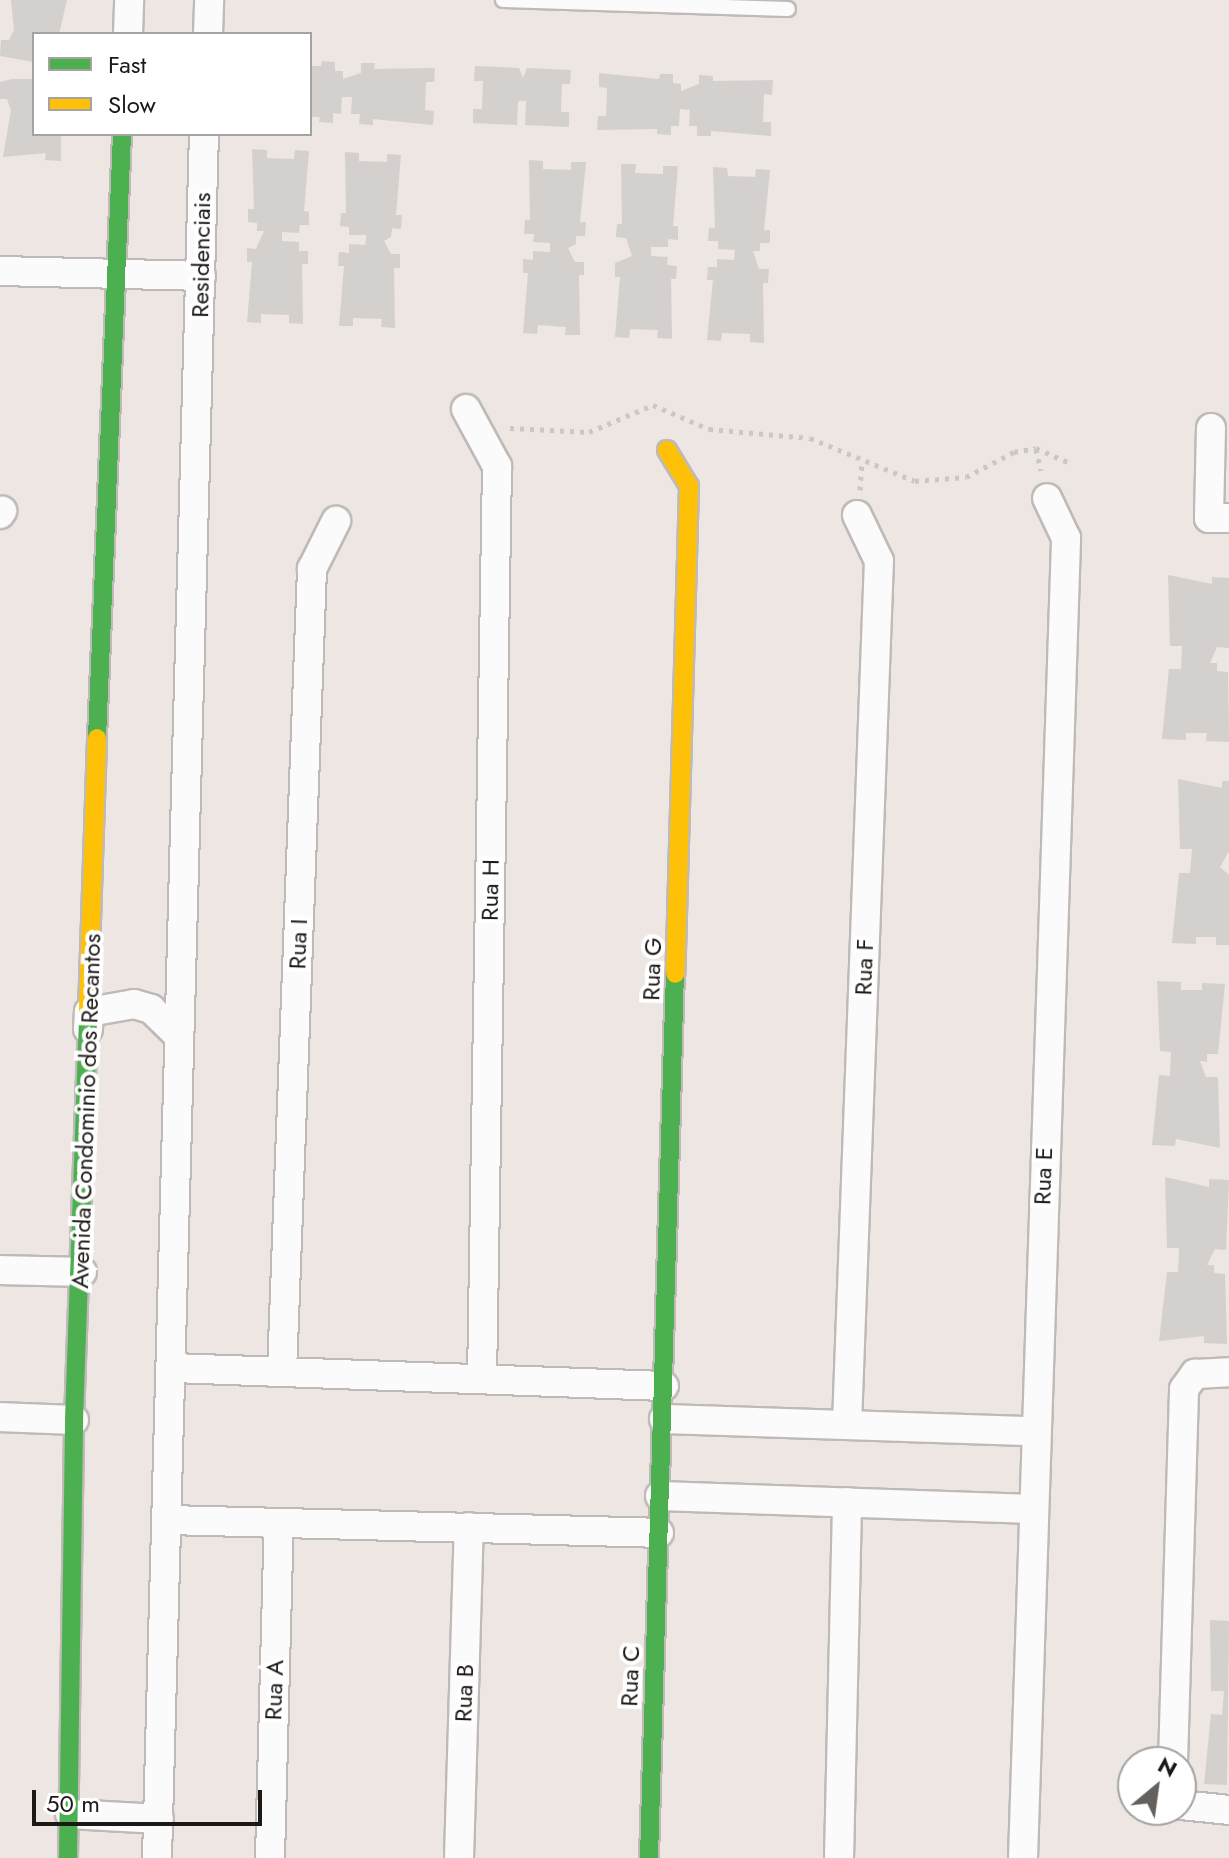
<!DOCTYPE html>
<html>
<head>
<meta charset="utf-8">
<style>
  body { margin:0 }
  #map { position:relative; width:1229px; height:1858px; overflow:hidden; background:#ede6e2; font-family:Jost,sans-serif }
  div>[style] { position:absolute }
  .building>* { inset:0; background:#d4d0cd }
  .path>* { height:5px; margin-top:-2.5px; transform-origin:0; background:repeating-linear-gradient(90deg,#cac8c7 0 4px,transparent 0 10px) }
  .roads { filter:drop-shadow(2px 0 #bfbab7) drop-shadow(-2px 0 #bfbab7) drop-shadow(0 2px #bfbab7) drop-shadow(0 -2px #bfbab7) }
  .lane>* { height:14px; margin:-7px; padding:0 7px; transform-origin:7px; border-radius:7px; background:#fcfbfb }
  .street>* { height:28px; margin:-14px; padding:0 14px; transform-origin:14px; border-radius:14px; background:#fcfbfb }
  .fast>* { height:18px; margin:-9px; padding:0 9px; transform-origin:9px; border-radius:9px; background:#4caf50 }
  .slow>* { height:18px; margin:-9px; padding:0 9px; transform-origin:9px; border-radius:9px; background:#ffc107 }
  span { translate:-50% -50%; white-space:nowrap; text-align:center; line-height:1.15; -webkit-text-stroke:8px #fff; paint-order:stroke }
  .street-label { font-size:24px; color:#1c1816 }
  .legend { position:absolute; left:32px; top:32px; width:280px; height:104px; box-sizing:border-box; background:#fff; border:2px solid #a4a3a2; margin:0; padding:10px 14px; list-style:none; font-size:24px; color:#1c1816 }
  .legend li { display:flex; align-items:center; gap:16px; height:40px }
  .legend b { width:40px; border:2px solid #a4a3a2 }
  .north { position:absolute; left:1117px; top:1746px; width:80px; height:80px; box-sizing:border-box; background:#fff; border:2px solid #a4a3a2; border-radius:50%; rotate:29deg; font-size:22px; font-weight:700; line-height:32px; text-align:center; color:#1c1816 }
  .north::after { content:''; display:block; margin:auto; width:28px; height:36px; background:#65605d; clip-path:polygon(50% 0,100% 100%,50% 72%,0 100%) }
  .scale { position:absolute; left:32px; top:1790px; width:230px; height:36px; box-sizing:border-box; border:4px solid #1c1816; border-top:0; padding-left:10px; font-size:24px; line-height:28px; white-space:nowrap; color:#1c1816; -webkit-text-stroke:6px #fff; paint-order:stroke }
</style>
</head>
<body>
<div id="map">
  <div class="building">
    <div style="clip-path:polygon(11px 0,67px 0,59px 34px,34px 34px,34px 62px,0 56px,1px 40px,9px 40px,14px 30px)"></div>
    <div style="clip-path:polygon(322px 61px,335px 62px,335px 71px,343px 71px,343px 79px,361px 73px,361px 63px,375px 63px,374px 69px,435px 68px,434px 82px,426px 82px,425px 110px,434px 111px,433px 125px,373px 119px,373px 125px,359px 124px,360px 114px,351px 114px,352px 97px,342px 97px,341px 114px,333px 113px,333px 123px,319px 122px,320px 117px,310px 117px,310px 66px,321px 66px)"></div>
    <div style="clip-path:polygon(475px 66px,519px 68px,523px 78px,527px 68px,571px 70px,570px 84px,562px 84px,561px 112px,569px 112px,569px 127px,525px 125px,526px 101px,518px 101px,517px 125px,473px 123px,473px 109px,482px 109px,483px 81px,474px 81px)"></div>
    <div style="clip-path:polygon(599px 73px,659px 79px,660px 74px,673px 74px,673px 83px,681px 84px,681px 91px,699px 84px,699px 75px,713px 76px,713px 81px,773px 80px,772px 95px,764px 94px,763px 122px,771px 122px,771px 136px,711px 131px,711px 136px,697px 136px,697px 126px,689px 126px,690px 110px,680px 109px,679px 126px,671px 126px,671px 135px,657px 134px,657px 129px,597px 130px,598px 116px,606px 116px,607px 88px,599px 87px)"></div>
    <div style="clip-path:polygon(12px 79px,34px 79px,34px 134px,61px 136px,61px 161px,45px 160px,46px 153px,3px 157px,11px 110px,7px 99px,0 99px,0 82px)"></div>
    <div style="clip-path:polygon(252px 149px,267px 150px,267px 158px,294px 159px,295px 150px,309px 151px,304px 211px,309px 212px,309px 225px,300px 225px,299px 233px,282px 232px,282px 241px,299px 242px,299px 251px,308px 251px,308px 264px,302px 264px,303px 324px,289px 323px,289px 315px,261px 314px,261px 323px,247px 322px,252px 262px,247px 262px,247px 248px,256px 249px,264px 231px,257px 231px,257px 223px,248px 222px,248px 209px,254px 209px)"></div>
    <div style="clip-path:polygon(345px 152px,359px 153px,359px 161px,387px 162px,387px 154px,401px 155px,396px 215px,402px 215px,401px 229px,392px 228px,391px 237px,384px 241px,391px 254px,400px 254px,400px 268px,394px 268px,395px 328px,381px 327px,382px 319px,353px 318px,353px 326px,339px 326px,344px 266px,338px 266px,339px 252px,349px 253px,349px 244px,365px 245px,366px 240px,366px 235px,349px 235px,349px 227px,340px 226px,341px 213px,346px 213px)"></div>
    <div style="clip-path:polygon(529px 160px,543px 161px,543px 169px,571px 170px,571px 162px,586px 162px,580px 222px,586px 222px,585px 236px,576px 236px,576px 244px,568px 248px,575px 262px,584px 262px,584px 275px,579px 275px,580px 335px,565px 335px,566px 327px,538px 325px,537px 334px,523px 333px,528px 273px,523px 273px,523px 259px,533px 260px,533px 251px,550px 252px,550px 243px,533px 242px,534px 234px,524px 234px,525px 220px,530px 220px)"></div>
    <div style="clip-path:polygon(621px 164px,636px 164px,635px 173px,663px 174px,663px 166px,678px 166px,673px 226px,678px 226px,678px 240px,668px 239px,668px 247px,651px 247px,651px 256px,668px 257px,667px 265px,677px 266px,676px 279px,671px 279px,672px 339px,657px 338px,658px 330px,630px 329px,629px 338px,615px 337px,620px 277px,615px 277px,615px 263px,632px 256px,626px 238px,616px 237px,617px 224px,622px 224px)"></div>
    <div style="clip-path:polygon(713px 167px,727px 168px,728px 176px,755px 177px,756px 169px,770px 170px,764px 230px,770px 230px,770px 243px,760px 243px,760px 251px,753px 251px,759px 269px,769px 269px,768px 283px,763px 283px,764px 343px,750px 342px,750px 334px,722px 333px,721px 341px,707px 340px,713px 280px,707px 280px,708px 267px,717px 267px,717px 259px,734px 260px,735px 250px,718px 249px,718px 241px,708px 241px,709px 228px,715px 228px)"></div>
    <div style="clip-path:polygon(1168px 575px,1212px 584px,1212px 577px,1229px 578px,1229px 648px,1217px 647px,1210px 663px,1217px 663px,1217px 671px,1228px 672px,1229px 742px,1206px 741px,1207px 733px,1186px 733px,1186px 740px,1162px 739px,1169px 669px,1181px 669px,1182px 646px,1170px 646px)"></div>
    <div style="clip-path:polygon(1178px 779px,1222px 788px,1222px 781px,1229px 781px,1229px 851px,1220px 867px,1229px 875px,1229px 945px,1216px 945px,1216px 937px,1196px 937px,1196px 944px,1172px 943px,1179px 873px,1190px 873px,1192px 849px,1180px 849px)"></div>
    <div style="clip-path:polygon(1157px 981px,1181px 982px,1181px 990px,1202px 990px,1202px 983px,1225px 984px,1218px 1054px,1207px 1054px,1207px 1062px,1200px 1061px,1206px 1077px,1218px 1077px,1220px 1148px,1176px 1139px,1175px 1146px,1152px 1145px,1159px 1075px,1170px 1076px,1171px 1052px,1160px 1051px)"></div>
    <div style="clip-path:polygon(1165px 1177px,1209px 1187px,1209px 1179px,1229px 1180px,1226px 1250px,1215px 1249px,1207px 1265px,1214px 1265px,1214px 1273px,1225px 1274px,1227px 1344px,1204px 1343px,1204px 1336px,1159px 1341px,1167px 1272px,1178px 1272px,1179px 1248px,1167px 1248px)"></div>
    <div style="clip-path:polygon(1210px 1620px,1229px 1621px,1227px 1785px,1204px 1784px,1211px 1714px,1222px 1715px,1224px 1691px,1211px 1691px)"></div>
  </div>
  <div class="path">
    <div style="left:510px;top:428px;width:79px;rotate:2.9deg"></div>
    <div style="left:589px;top:432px;width:69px;rotate:-22.9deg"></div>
    <div style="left:653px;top:405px;width:61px;rotate:23.2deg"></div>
    <div style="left:709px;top:429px;width:101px;rotate:5.1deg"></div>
    <div style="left:810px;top:438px;width:113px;rotate:22.3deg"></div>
    <div style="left:915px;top:481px;width:51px;rotate:-4.5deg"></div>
    <div style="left:966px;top:477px;width:54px;rotate:-27.5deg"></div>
    <div style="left:1014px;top:452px;width:22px;rotate:-10deg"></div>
    <div style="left:1036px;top:448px;width:36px;rotate:24deg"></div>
    <div style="left:1036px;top:449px;width:22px;rotate:77deg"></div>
    <div style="left:860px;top:490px;width:27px;rotate:-86deg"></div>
  </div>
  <div class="roads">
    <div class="lane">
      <div style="left:503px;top:0;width:285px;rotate:1.8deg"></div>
    </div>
    <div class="street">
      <div style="left:128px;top:34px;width:34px;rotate:-88deg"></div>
      <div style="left:208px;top:34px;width:34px;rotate:-88deg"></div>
      <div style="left:0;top:271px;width:201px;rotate:1.4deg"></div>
      <div style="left:466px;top:409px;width:65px;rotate:61.5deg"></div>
      <div style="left:497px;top:466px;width:913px;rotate:90.94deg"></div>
      <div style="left:1211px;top:428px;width:90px;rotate:91.3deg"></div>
      <div style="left:1209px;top:518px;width:20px"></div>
      <div style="left:0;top:514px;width:4px;rotate:-56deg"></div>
      <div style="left:88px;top:1029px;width:17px;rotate:-87deg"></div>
      <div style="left:89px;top:1012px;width:46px;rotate:-10.1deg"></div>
      <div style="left:134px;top:1004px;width:18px;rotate:16deg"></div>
      <div style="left:151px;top:1009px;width:39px;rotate:44deg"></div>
      <div style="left:0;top:1270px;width:82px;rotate:1.4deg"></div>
      <div style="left:173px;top:1368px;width:491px;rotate:2.1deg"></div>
      <div style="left:282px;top:1372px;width:804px;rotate:-87.86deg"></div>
      <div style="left:312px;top:569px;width:54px;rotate:-63.4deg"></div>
      <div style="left:0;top:1417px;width:74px;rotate:2.3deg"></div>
      <div style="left:664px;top:1419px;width:370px;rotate:1.9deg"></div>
      <div style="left:847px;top:1424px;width:864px;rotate:-87.88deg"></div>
      <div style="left:879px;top:561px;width:51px;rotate:-115.6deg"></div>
      <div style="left:660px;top:1496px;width:373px;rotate:2deg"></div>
      <div style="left:168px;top:1520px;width:491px;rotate:1.5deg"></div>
      <div style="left:1173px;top:1762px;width:373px;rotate:-88.3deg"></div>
      <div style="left:1184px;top:1389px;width:19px;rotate:-54deg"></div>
      <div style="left:1195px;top:1374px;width:34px;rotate:-3deg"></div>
      <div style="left:1181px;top:1805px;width:48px;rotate:5.9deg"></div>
      <div style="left:70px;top:1814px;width:89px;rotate:3.2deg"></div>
      <div style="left:157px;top:1858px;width:1725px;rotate:-88.44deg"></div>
      <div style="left:270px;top:1858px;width:335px;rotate:-88.5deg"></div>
      <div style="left:459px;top:1858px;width:331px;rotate:-88.3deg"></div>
      <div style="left:839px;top:1858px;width:356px;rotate:-88.7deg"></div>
      <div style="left:1023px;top:1858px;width:1321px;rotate:-88.13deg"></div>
      <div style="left:1066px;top:538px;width:44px;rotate:-115.4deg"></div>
    </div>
    <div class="fast">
      <div style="left:97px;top:738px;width:605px;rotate:-87.63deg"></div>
      <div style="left:68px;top:1858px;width:438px;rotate:-89.2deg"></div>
      <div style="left:74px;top:1420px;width:409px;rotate:-88deg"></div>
      <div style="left:649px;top:1858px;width:884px;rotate:-88.32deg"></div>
    </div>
    <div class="slow">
      <div style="left:667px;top:450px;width:42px;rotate:58.6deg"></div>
      <div style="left:689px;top:486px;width:488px;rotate:91.6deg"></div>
      <div style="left:88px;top:1011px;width:273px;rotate:-88.1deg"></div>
    </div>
  </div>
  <div class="street-label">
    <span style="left:201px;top:255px;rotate:-89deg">Residenciais</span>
    <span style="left:490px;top:890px;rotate:-89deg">Rua H</span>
    <span style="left:298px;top:944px;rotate:-88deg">Rua I</span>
    <span style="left:864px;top:967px;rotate:-88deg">Rua F</span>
    <span style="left:652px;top:969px;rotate:-88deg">Rua G</span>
    <span style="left:86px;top:1111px;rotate:-88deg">Avenida Condominio dos Recantos</span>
    <span style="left:1043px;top:1176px;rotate:-88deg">Rua E</span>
    <span style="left:630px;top:1676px;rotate:-88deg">Rua C</span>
    <span style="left:274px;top:1690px;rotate:-88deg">Rua A</span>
    <span style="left:464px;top:1693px;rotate:-88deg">Rua B</span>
  </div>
  <ul class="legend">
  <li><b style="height:10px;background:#4caf50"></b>Fast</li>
  <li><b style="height:10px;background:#ffc107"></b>Slow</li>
  </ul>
  <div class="north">N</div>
  <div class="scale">50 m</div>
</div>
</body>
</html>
